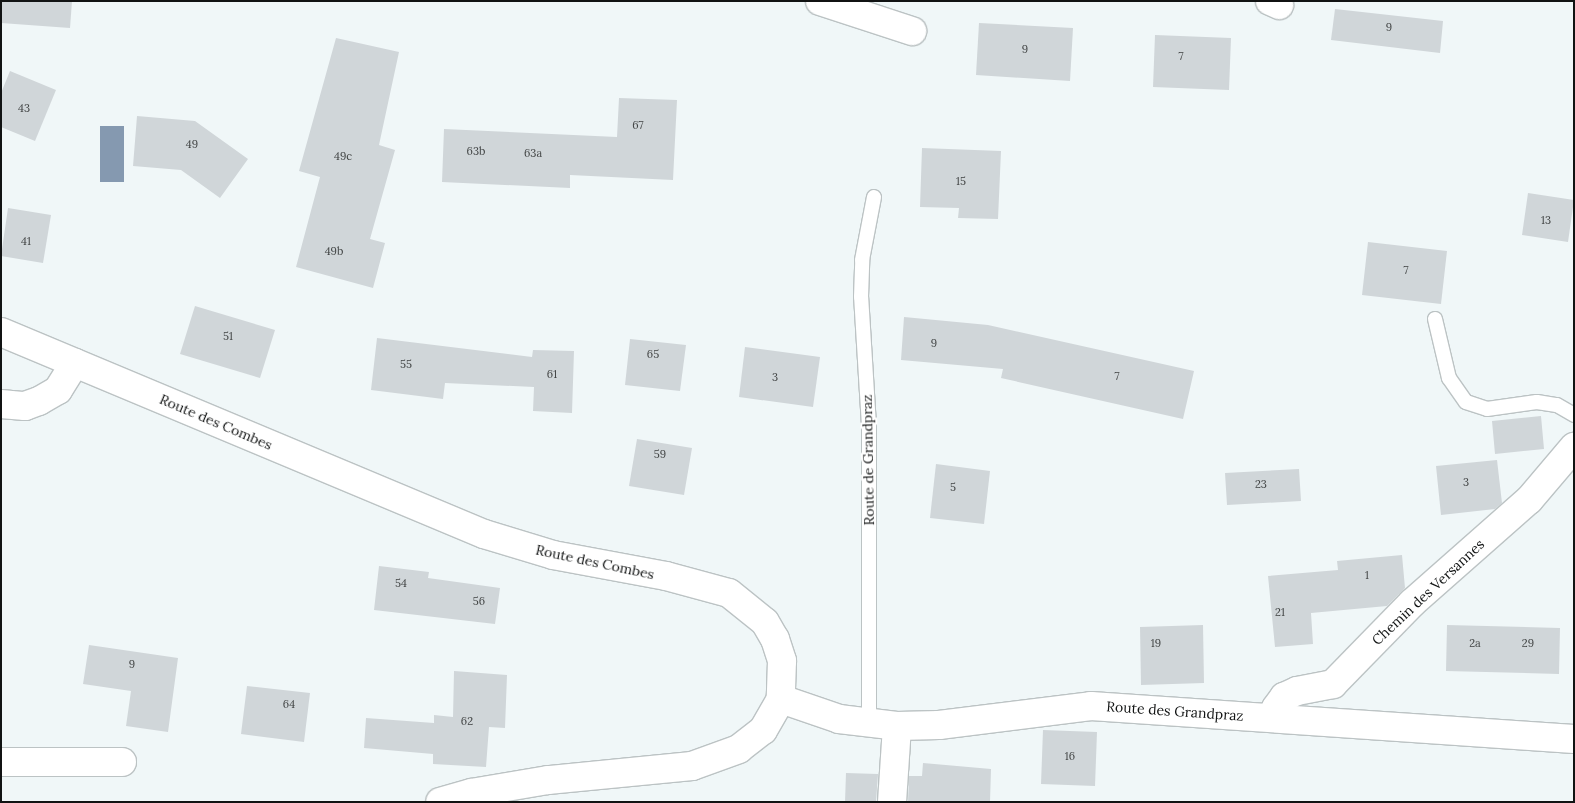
<!DOCTYPE html>
<html>
<head>
<meta charset="utf-8">
<style>
  body { margin:0 }
  #map { position:relative; width:1575px; height:803px; overflow:hidden; background:#f0f7f8; font-family:Lora,serif }
  div>[style] { position:absolute }
  .water>* { inset:0; background:#8599b0 }
  .building>* { inset:0; background:#d0d6d9 }
  .roads { filter:drop-shadow(1px 0 #bcc3c4) drop-shadow(-1px 0 #bcc3c4) drop-shadow(0 1px #bcc3c4) drop-shadow(0 -1px #bcc3c4) }
  .lane>* { height:14px; margin:-7px; padding:0 7px; transform-origin:7px; border-radius:7px; background:#fff }
  .street>* { height:28px; margin:-14px; padding:0 14px; transform-origin:14px; border-radius:14px; background:#fff }
  .secondary>* { height:28px; margin:-14px; padding:0 14px; transform-origin:14px; border-radius:14px; background:#fff }
  span { translate:-50% -50%; white-space:nowrap; text-align:center; line-height:1.15; -webkit-text-stroke:4px #fff; paint-order:stroke }
  .number-label { font-size:11px; color:#414444 }
  .number-label span { -webkit-text-stroke-width:0 }
  .street-label { font-size:14px; color:#111313 }
  .frame { position:absolute; inset:0; border:2px solid #111313; pointer-events:none }
</style>
</head>
<body>
<div id="map">
  <div class="water">
    <div style="clip-path:polygon(100px 126px,124px 126px,124px 182px,100px 182px)"></div>
  </div>
  <div class="building">
    <div style="clip-path:polygon(1px 1px,72px 1px,70px 28px,1px 23px)"></div>
    <div style="clip-path:polygon(1335px 9px,1443px 21px,1440px 53px,1331px 40px)"></div>
    <div style="clip-path:polygon(979px 23px,1073px 28px,1070px 81px,976px 75px)"></div>
    <div style="clip-path:polygon(1155px 35px,1231px 38px,1229px 90px,1153px 87px)"></div>
    <div style="clip-path:polygon(336px 38px,399px 52px,379px 145px,395px 150px,370px 239px,385px 243px,373px 288px,296px 267px,320px 177px,299px 171px)"></div>
    <div style="clip-path:polygon(10px 71px,56px 90px,35px 141px,1px 127px,1px 93px)"></div>
    <div style="clip-path:polygon(619px 98px,677px 100px,673px 180px,570px 175px,570px 188px,442px 182px,444px 129px,617px 137px)"></div>
    <div style="clip-path:polygon(137px 116px,195px 121px,248px 159px,220px 198px,181px 170px,133px 166px)"></div>
    <div style="clip-path:polygon(922px 148px,1001px 151px,998px 219px,958px 218px,959px 208px,920px 207px)"></div>
    <div style="clip-path:polygon(1528px 193px,1574px 200px,1568px 242px,1522px 235px)"></div>
    <div style="clip-path:polygon(8px 208px,51px 215px,43px 263px,1px 256px)"></div>
    <div style="clip-path:polygon(1368px 242px,1447px 251px,1441px 304px,1362px 295px)"></div>
    <div style="clip-path:polygon(195px 306px,275px 330px,260px 378px,180px 354px)"></div>
    <div style="clip-path:polygon(904px 317px,988px 325px,1194px 371px,1183px 419px,1001px 378px,1003px 369px,901px 360px)"></div>
    <div style="clip-path:polygon(377px 338px,532px 357px,533px 350px,574px 351px,572px 413px,533px 411px,534px 387px,445px 383px,443px 399px,371px 390px)"></div>
    <div style="clip-path:polygon(630px 339px,686px 345px,680px 391px,625px 385px)"></div>
    <div style="clip-path:polygon(745px 347px,820px 357px,813px 407px,739px 397px)"></div>
    <div style="clip-path:polygon(1541px 416px,1544px 449px,1495px 454px,1492px 421px)"></div>
    <div style="clip-path:polygon(637px 439px,692px 448px,684px 495px,629px 486px)"></div>
    <div style="clip-path:polygon(1497px 460px,1502px 503px,1495px 509px,1441px 515px,1436px 466px)"></div>
    <div style="clip-path:polygon(936px 464px,990px 471px,984px 524px,930px 518px)"></div>
    <div style="clip-path:polygon(1299px 469px,1301px 501px,1227px 505px,1225px 473px)"></div>
    <div style="clip-path:polygon(1402px 555px,1405px 588px,1387px 606px,1311px 613px,1313px 644px,1275px 647px,1268px 576px,1338px 570px,1337px 561px)"></div>
    <div style="clip-path:polygon(379px 566px,429px 572px,428px 578px,500px 588px,495px 624px,374px 610px)"></div>
    <div style="clip-path:polygon(1203px 625px,1204px 683px,1141px 685px,1140px 627px)"></div>
    <div style="clip-path:polygon(1447px 625px,1560px 628px,1559px 674px,1446px 671px)"></div>
    <div style="clip-path:polygon(89px 645px,178px 658px,168px 732px,126px 726px,131px 691px,83px 684px)"></div>
    <div style="clip-path:polygon(454px 671px,507px 675px,505px 728px,489px 727px,486px 767px,433px 764px,433px 754px,364px 748px,366px 718px,434px 723px,434px 715px,453px 717px)"></div>
    <div style="clip-path:polygon(247px 686px,310px 693px,304px 742px,241px 734px)"></div>
    <div style="clip-path:polygon(1043px 730px,1097px 732px,1095px 786px,1041px 784px)"></div>
    <div style="clip-path:polygon(923px 763px,991px 769px,990px 802px,908px 802px,909px 776px,922px 776px)"></div>
    <div style="clip-path:polygon(846px 773px,878px 774px,876px 802px,845px 802px)"></div>
  </div>
  <div class="roads">
    <div class="lane">
      <div style="left:1435px;top:319px;width:61px;rotate:76.7deg"></div>
      <div style="left:1449px;top:378px;width:29px;rotate:55deg"></div>
      <div style="left:1466px;top:402px;width:22px;rotate:18deg"></div>
      <div style="left:1487px;top:409px;width:50px;rotate:-8deg"></div>
      <div style="left:1537px;top:402px;width:20px;rotate:9deg"></div>
      <div style="left:1557px;top:405px;width:20px;rotate:30deg"></div>
      <div style="left:869px;top:725px;width:299px;rotate:-90deg"></div>
      <div style="left:869px;top:426px;width:129px;rotate:-93.5deg"></div>
      <div style="left:861px;top:297px;width:37px;rotate:-88deg"></div>
      <div style="left:862px;top:260px;width:64px;rotate:-79.2deg"></div>
    </div>
    <div class="street">
      <div style="left:820px;top:1px;width:97px;rotate:18.1deg"></div>
      <div style="left:1270px;top:1px;width:10px;rotate:24deg"></div>
      <div style="left:1px;top:404px;width:24px;rotate:5deg"></div>
      <div style="left:25px;top:406px;width:15px;rotate:-20deg"></div>
      <div style="left:39px;top:401px;width:22px;rotate:-30deg"></div>
      <div style="left:58px;top:390px;width:32px;rotate:-58deg"></div>
      <div style="left:781px;top:699px;width:61px;rotate:19deg"></div>
      <div style="left:839px;top:719px;width:58px;rotate:6.9deg"></div>
      <div style="left:897px;top:726px;width:42px;rotate:-1.4deg"></div>
      <div style="left:939px;top:725px;width:153px;rotate:-7.1deg"></div>
      <div style="left:1091px;top:706px;width:484px;rotate:3.9deg"></div>
      <div style="left:1275px;top:717px;width:9px;rotate:-84deg"></div>
      <div style="left:1276px;top:708px;width:14px;rotate:-54deg"></div>
      <div style="left:1284px;top:697px;width:14px;rotate:-25deg"></div>
      <div style="left:1297px;top:691px;width:37px;rotate:-11deg"></div>
      <div style="left:1333px;top:684px;width:113px;rotate:-45.7deg"></div>
      <div style="left:1412px;top:603px;width:156px;rotate:-41.4deg"></div>
      <div style="left:1529px;top:500px;width:70px;rotate:-49.7deg"></div>
      <div style="left:1px;top:762px;width:121px"></div>
      <div style="left:892px;top:802px;width:76px;rotate:-86.2deg"></div>
    </div>
    <div class="secondary">
      <div style="left:1px;top:332px;width:524px;rotate:22.7deg"></div>
      <div style="left:484px;top:534px;width:72px;rotate:16.9deg"></div>
      <div style="left:553px;top:555px;width:115px;rotate:10.5deg"></div>
      <div style="left:666px;top:576px;width:65px;rotate:15.1deg"></div>
      <div style="left:729px;top:593px;width:46px;rotate:38.9deg"></div>
      <div style="left:765px;top:622px;width:20px;rotate:60deg"></div>
      <div style="left:775px;top:639px;width:23px;rotate:72deg"></div>
      <div style="left:782px;top:661px;width:38px;rotate:92deg"></div>
      <div style="left:781px;top:699px;width:36px;rotate:120deg"></div>
      <div style="left:763px;top:730px;width:31px;rotate:142deg"></div>
      <div style="left:739px;top:749px;width:50px;rotate:160.1deg"></div>
      <div style="left:692px;top:766px;width:145px;rotate:174.4deg"></div>
      <div style="left:548px;top:780px;width:78px;rotate:170.4deg"></div>
      <div style="left:471px;top:793px;width:32px;rotate:164deg"></div>
    </div>
  </div>
  <div class="number-label">
    <span style="left:1389px;top:27px">9</span>
    <span style="left:1025px;top:49px">9</span>
    <span style="left:1181px;top:56px">7</span>
    <span style="left:24px;top:108px">43</span>
    <span style="left:638px;top:125px">67</span>
    <span style="left:192px;top:144px">49</span>
    <span style="left:476px;top:151px">63b</span>
    <span style="left:533px;top:153px">63a</span>
    <span style="left:343px;top:156px">49c</span>
    <span style="left:961px;top:181px">15</span>
    <span style="left:1546px;top:220px">13</span>
    <span style="left:26px;top:241px">41</span>
    <span style="left:334px;top:251px">49b</span>
    <span style="left:1406px;top:270px">7</span>
    <span style="left:228px;top:336px">51</span>
    <span style="left:934px;top:343px">9</span>
    <span style="left:653px;top:354px">65</span>
    <span style="left:406px;top:364px">55</span>
    <span style="left:552px;top:374px">61</span>
    <span style="left:1117px;top:376px">7</span>
    <span style="left:775px;top:377px">3</span>
    <span style="left:660px;top:454px">59</span>
    <span style="left:1466px;top:482px">3</span>
    <span style="left:1261px;top:484px">23</span>
    <span style="left:953px;top:487px">5</span>
    <span style="left:1367px;top:575px">1</span>
    <span style="left:401px;top:583px">54</span>
    <span style="left:479px;top:601px">56</span>
    <span style="left:1280px;top:612px">21</span>
    <span style="left:1156px;top:643px">19</span>
    <span style="left:1475px;top:643px">2a</span>
    <span style="left:1528px;top:643px">29</span>
    <span style="left:132px;top:664px">9</span>
    <span style="left:289px;top:704px">64</span>
    <span style="left:467px;top:721px">62</span>
    <span style="left:1070px;top:756px">16</span>
  </div>
  <div class="street-label">
    <span style="left:216px;top:422px;rotate:23deg">Route des Combes</span>
    <span style="left:868px;top:460px;rotate:-91deg">Route de Grandpraz</span>
    <span style="left:595px;top:562px;rotate:12deg">Route des Combes</span>
    <span style="left:1428px;top:592px;rotate:-43deg">Chemin des Versannes</span>
    <span style="left:1175px;top:711px;rotate:4deg">Route des Grandpraz</span>
  </div>
  <div class="frame"></div>
</div>
</body>
</html>
